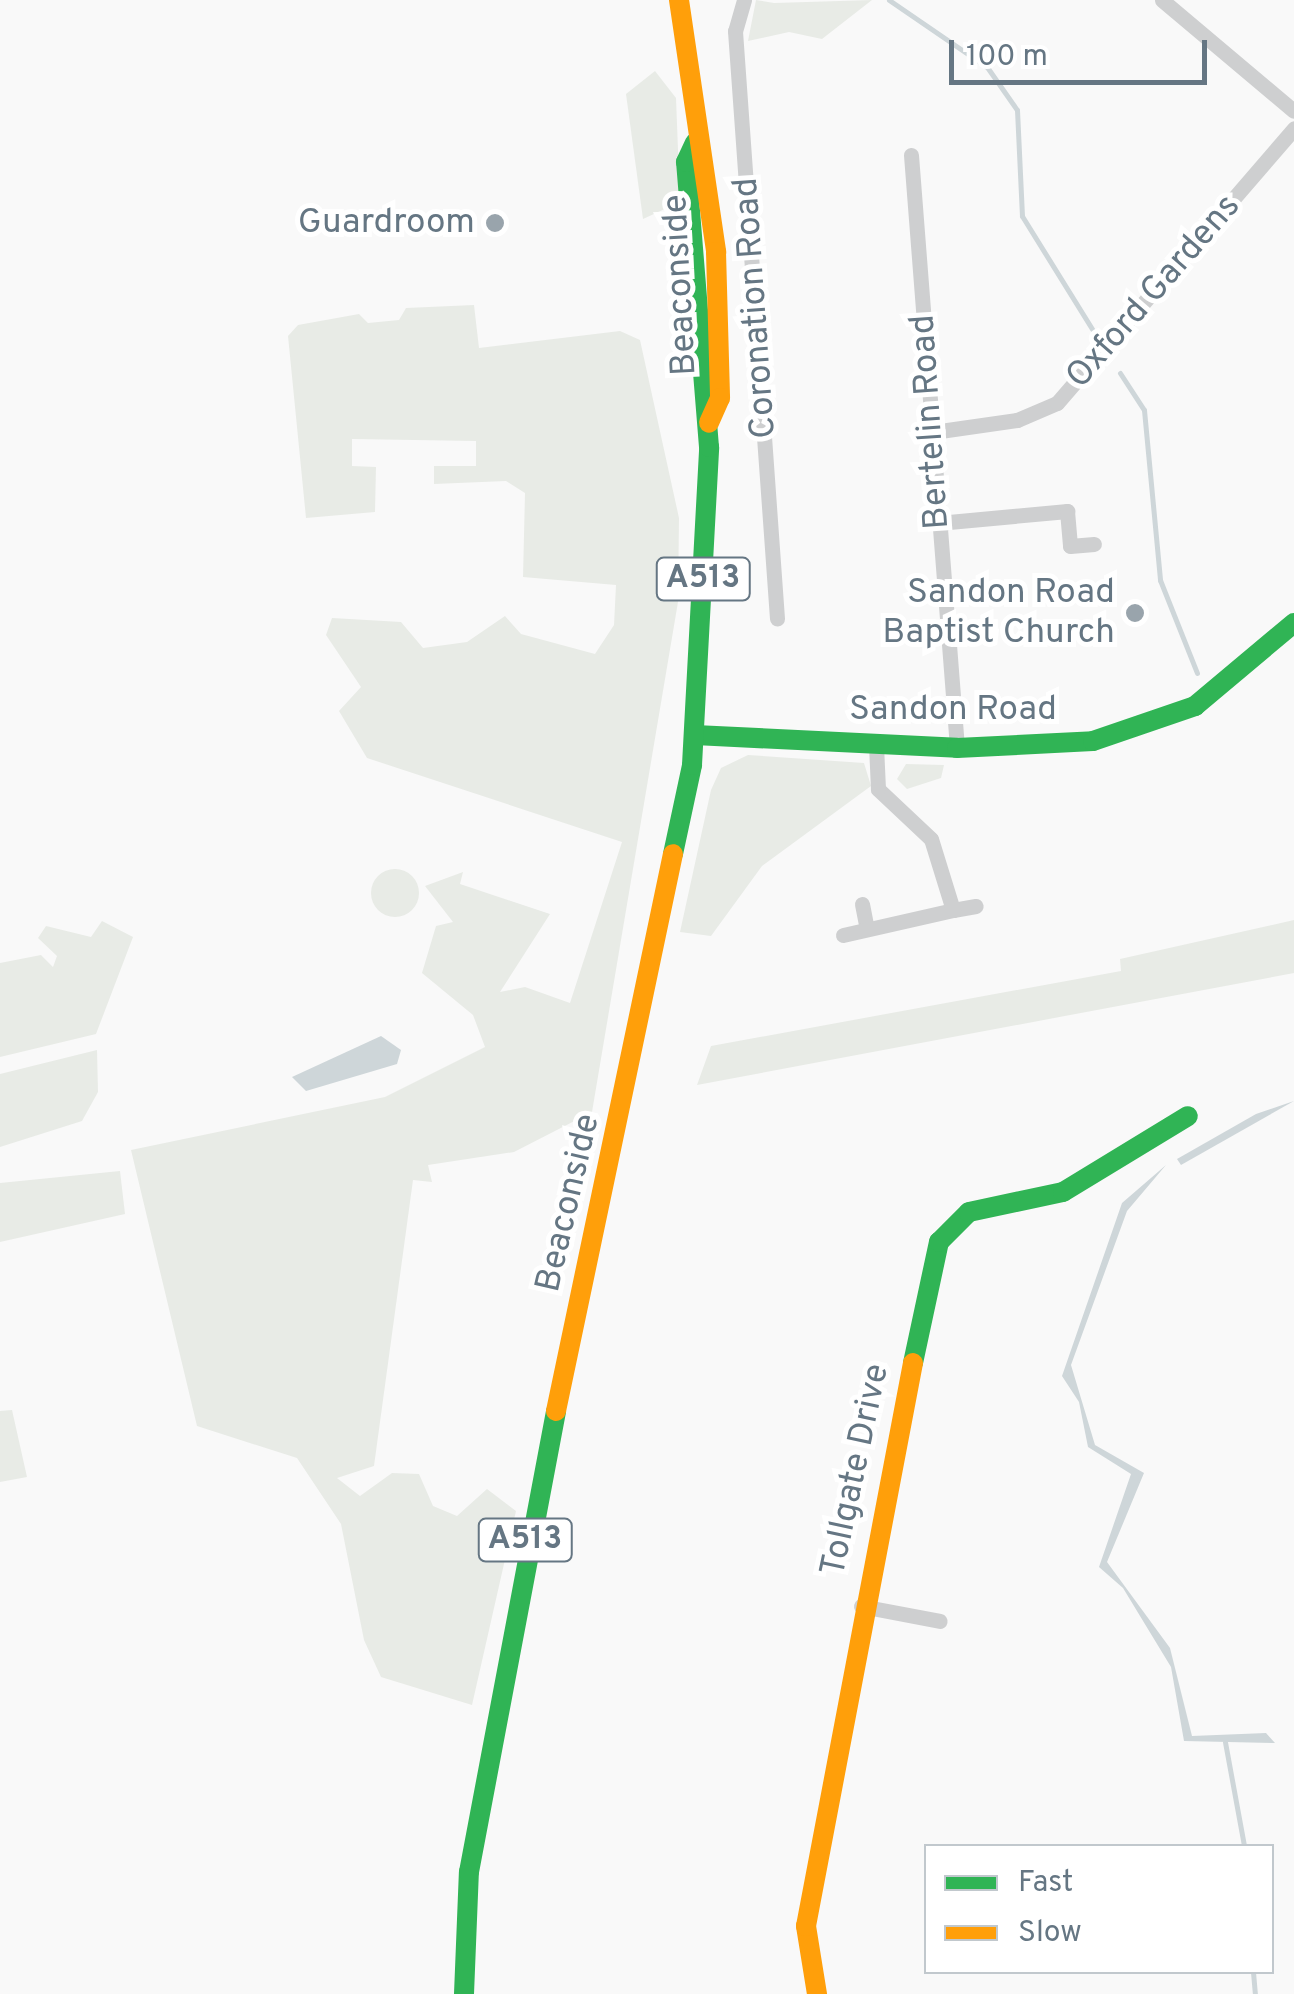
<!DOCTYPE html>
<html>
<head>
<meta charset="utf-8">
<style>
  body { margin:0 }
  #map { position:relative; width:1294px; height:1994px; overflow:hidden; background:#f9f9f9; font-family:Overpass,sans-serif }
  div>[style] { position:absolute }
  .green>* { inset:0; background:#e8ebe6 }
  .round { border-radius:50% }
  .water>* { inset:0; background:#ced6d9 }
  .stream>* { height:5px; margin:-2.5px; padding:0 2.5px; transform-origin:2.5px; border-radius:2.5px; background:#ced6d9 }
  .street>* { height:15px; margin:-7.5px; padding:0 7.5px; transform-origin:7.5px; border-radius:7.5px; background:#cecfd0 }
  .fast>* { height:20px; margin:-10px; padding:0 10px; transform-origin:10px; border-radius:10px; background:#30b455 }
  .slow>* { height:20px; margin:-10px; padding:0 10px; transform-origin:10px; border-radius:10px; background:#ff9f0a }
  .dots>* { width:28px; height:28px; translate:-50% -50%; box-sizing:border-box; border:5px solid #fff; border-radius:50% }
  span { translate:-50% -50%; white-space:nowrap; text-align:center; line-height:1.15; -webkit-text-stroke:10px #fff; paint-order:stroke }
  .shield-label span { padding:2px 8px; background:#fff; border:2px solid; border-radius:8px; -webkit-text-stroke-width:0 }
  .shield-label { font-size:32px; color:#657683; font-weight:700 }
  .poi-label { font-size:35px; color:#657683 }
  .right { translate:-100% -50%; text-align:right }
  .street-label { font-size:35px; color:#657683 }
  .legend { position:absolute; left:924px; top:1844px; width:350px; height:130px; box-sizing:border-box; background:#fff; border:2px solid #c1c8cd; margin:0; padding:12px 18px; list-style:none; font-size:30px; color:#657683 }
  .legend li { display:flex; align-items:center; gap:20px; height:50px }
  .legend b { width:50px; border:2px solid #c1c8cd }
  .scale { position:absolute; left:949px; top:40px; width:258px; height:45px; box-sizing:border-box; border:5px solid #657683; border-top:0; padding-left:12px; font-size:30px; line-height:35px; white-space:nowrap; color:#657683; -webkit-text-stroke:8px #fff; paint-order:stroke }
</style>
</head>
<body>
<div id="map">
  <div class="green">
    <div style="clip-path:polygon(756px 0,774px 3px,872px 0,822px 39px,789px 32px,748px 41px)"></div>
    <div style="clip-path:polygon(655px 71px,676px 98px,680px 202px,643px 219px,626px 94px)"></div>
    <div style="clip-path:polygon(474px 305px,479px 348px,620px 331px,640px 340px,679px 518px,678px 602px,592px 1112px,514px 1152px,428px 1165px,432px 1182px,413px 1180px,374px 1466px,337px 1478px,360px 1496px,392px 1473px,419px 1474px,433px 1506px,457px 1516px,487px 1489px,516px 1511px,472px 1705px,381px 1677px,364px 1640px,341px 1524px,297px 1458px,197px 1426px,131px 1150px,385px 1097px,485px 1047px,473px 1015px,422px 973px,436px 926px,453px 922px,425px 886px,463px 872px,460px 884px,550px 914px,500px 992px,525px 987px,570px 1003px,622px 842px,367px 758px,339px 711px,361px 687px,326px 635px,332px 618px,401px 622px,423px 648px,467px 642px,505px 616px,521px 634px,595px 654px,614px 625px,616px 585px,523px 577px,525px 493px,506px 481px,434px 484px,434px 466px,476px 466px,476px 441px,352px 439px,352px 466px,376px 467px,375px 512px,306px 518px,288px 336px,298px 325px,359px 314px,368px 323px,399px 320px,406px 308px)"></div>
    <div style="clip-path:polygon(748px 755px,864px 763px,871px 786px,762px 866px,711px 936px,680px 932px,711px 790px,721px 768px)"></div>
    <div style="clip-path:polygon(906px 764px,944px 765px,941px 778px,907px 789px,897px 779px)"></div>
    <div class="round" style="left:371px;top:869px;width:48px;height:48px"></div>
    <div style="clip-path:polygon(1294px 920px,1294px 973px,697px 1085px,711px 1046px,1121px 971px,1120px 959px)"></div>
    <div style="clip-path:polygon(102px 921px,133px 937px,96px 1034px,0 1057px,0 963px,41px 955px,53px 967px,57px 956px,38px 938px,46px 926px,91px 937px)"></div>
    <div style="clip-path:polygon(97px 1050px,98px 1092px,82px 1121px,0 1147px,0 1074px)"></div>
    <div style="clip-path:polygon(120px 1171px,125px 1214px,0 1242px,0 1183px)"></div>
    <div style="clip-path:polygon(12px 1410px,27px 1477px,0 1482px,0 1411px)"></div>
  </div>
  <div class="water">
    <div style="clip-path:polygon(381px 1036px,401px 1050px,397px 1064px,306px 1091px,292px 1077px)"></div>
    <div style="clip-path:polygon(1294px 1101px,1181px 1165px,1177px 1159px,1256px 1114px)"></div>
    <div style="clip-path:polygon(1166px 1165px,1127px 1211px,1071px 1365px,1095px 1445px,1144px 1473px,1107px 1562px,1170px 1648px,1192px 1736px,1266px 1733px,1275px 1743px,1184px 1741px,1171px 1667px,1123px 1588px,1099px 1567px,1131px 1474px,1088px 1447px,1079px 1402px,1062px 1376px,1122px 1203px)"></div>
  </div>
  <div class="stream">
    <div style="left:889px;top:0;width:119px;rotate:34.4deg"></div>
    <div style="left:987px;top:67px;width:52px;rotate:55.1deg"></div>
    <div style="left:1017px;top:110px;width:106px;rotate:87.3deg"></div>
    <div style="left:1022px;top:216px;width:133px;rotate:58.2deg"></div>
    <div style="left:1120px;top:373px;width:44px;rotate:57deg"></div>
    <div style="left:1144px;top:410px;width:171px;rotate:84.6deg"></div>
    <div style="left:1160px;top:580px;width:100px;rotate:68.3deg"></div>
    <div style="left:1225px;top:1742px;width:106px;rotate:79.6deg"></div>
    <div style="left:1253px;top:1972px;width:22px;rotate:85deg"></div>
  </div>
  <div class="street">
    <div style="left:744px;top:0;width:32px;rotate:106deg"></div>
    <div style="left:735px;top:31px;width:589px;rotate:85.91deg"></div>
    <div style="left:1162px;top:0;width:172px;rotate:40.1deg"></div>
    <div style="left:911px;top:155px;width:595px;rotate:85.56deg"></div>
    <div style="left:933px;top:432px;width:85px;rotate:-8.1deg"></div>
    <div style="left:1017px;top:420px;width:43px;rotate:-23deg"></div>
    <div style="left:1057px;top:403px;width:363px;rotate:-49.2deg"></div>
    <div style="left:938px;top:523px;width:130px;rotate:-5.3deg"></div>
    <div style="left:1067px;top:511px;width:35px;rotate:85deg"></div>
    <div style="left:1070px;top:546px;width:24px;rotate:-5deg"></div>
    <div style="left:862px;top:904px;width:25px;rotate:79deg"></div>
    <div style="left:953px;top:910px;width:23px;rotate:-10deg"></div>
    <div style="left:843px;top:935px;width:113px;rotate:-12.8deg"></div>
    <div style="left:953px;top:910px;width:74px;rotate:-107.2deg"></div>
    <div style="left:931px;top:839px;width:73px;rotate:-136.7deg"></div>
    <div style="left:878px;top:789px;width:44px;rotate:-92.6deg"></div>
    <div style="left:861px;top:1606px;width:80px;rotate:10.8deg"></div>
  </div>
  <div class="fast">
    <div style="left:695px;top:735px;width:262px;rotate:2.8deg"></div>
    <div style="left:957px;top:748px;width:136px;rotate:-2.9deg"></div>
    <div style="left:1093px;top:741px;width:108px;rotate:-18.9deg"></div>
    <div style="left:1195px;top:706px;width:129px;rotate:-40deg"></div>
    <div style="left:673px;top:854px;width:91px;rotate:-77.9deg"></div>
    <div style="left:692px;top:765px;width:318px;rotate:-86.9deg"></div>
    <div style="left:709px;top:447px;width:286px;rotate:-94.6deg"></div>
    <div style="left:686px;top:162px;width:21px;rotate:-65deg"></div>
    <div style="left:913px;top:1363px;width:124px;rotate:-77.9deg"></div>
    <div style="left:939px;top:1242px;width:42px;rotate:-45deg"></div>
    <div style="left:969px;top:1212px;width:96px;rotate:-12deg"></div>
    <div style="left:1063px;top:1192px;width:146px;rotate:-31.3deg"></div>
    <div style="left:464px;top:1994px;width:122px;rotate:-87.7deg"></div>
    <div style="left:469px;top:1872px;width:469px;rotate:-79.3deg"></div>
  </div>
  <div class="slow">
    <div style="left:679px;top:0;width:255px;rotate:81.6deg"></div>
    <div style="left:716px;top:252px;width:146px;rotate:88.4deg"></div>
    <div style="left:720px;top:398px;width:27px;rotate:114deg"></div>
    <div style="left:556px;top:1411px;width:569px;rotate:-78.14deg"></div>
    <div style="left:817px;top:1994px;width:69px;rotate:-99.2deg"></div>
    <div style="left:806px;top:1926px;width:573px;rotate:-79.24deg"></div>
  </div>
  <div class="dots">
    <div style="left:495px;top:223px;background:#99a4ac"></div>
    <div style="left:1135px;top:613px;background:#99a4ac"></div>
  </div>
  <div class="shield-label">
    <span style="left:703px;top:579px">A513</span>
    <span style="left:525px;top:1540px">A513</span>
  </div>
  <div class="poi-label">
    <span class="right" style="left:475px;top:223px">Guardroom</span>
    <span class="right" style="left:1115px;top:613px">Sandon Road<br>Baptist Church</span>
  </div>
  <div class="street-label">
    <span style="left:681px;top:285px;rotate:-93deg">Beaconside</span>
    <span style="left:1154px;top:292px;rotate:-49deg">Oxford Gardens</span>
    <span style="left:756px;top:308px;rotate:-94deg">Coronation Road</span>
    <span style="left:931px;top:422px;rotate:-94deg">Bertelin Road</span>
    <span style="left:953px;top:710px">Sandon Road</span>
    <span style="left:569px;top:1203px;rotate:-77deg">Beaconside</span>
    <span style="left:856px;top:1470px;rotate:-78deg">Tollgate Drive</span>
  </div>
  <ul class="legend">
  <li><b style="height:12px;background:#30b455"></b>Fast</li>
  <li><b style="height:12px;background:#ff9f0a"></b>Slow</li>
  </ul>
  <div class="scale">100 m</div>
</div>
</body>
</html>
